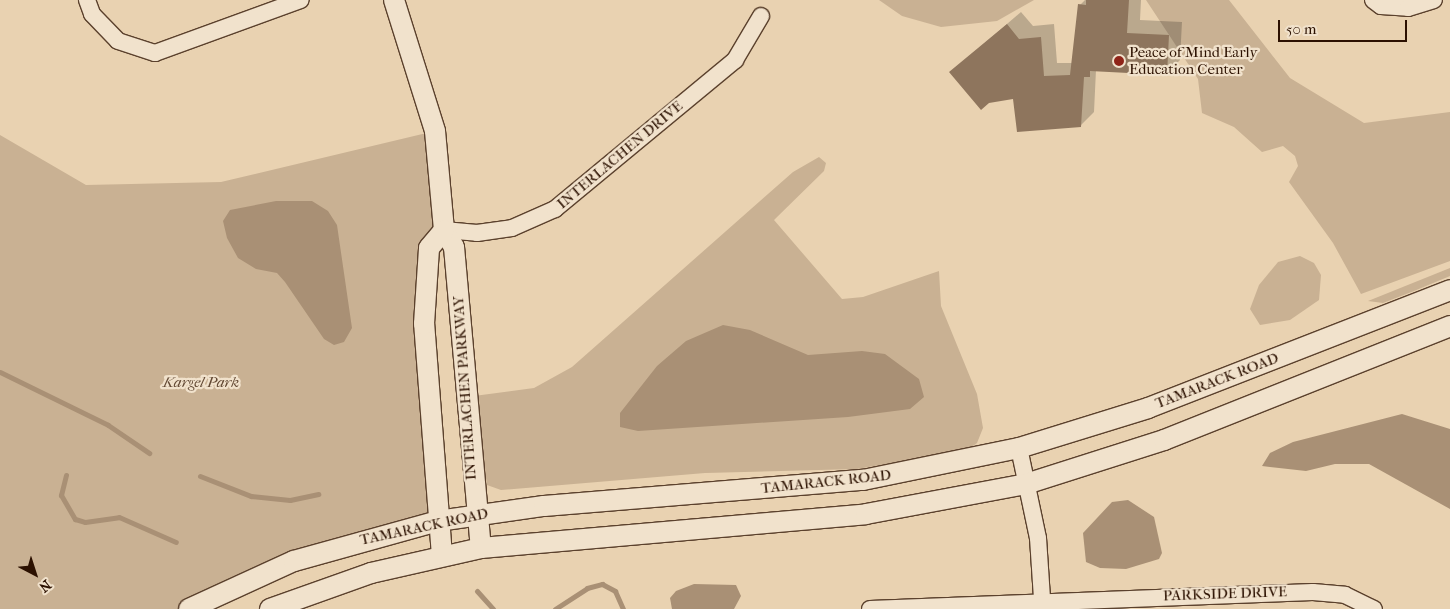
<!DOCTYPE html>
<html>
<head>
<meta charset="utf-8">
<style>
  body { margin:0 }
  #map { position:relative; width:1450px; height:609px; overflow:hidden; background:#e9d2b1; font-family:"IM FELL French Canon",serif }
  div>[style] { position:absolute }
  .green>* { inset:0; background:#c9b193 }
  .water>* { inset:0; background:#a99075 }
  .shadow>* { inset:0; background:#0003 }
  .stream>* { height:5px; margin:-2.5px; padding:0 2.5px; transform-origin:2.5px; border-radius:2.5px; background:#a99075 }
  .building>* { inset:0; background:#8e755d }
  .roads { filter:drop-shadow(1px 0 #5b412d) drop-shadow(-1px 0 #5b412d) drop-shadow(0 1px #5b412d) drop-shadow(0 -1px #5b412d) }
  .minor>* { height:16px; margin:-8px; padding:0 8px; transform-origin:8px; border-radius:8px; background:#f1e2cc }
  .tertiary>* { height:20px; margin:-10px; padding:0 10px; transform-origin:10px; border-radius:10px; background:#f1e2cc }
  .dots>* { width:14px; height:14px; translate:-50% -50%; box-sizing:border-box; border:2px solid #f1e2cc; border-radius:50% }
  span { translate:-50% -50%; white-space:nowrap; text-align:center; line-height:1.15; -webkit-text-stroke:4.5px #f1e2cc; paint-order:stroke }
  .poi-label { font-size:15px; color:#2c1101 }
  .left { translate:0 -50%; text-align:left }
  .street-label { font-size:15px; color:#2c1101 }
  .park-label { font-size:15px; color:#634934; font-style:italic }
  .north { position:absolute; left:10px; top:549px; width:50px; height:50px; -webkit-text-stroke:4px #f1e2cc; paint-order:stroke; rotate:140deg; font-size:14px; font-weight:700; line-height:20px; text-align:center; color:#2c1101 }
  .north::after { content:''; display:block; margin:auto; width:18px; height:22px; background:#2c1101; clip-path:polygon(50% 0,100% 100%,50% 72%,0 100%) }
  .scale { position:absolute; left:1278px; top:20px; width:129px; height:22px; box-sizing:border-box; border:2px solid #2c1101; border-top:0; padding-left:6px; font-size:15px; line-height:18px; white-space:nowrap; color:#2c1101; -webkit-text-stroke:4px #f1e2cc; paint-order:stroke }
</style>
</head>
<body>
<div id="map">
  <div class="green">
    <div style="clip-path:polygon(879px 0,1034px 0,997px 21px,941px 27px,902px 16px)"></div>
    <div style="clip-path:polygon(1146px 0,1229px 0,1290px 78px,1364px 123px,1450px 112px,1450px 261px,1361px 294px,1333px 243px,1289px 182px,1298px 166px,1295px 156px,1283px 146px,1262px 152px,1234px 127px,1202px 113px,1198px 79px)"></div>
    <div style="clip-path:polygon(435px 131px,444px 230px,429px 248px,438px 521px,189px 609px,0 609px,0 135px,86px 185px,221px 182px)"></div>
    <div style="clip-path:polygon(819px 157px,826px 163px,824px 171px,774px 220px,842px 299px,863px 297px,939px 271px,941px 306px,977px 394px,983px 428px,977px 443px,967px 450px,857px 469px,705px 473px,501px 490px,487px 485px,474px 396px,534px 388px,572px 367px,793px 172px)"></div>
    <div style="clip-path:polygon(1300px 256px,1314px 263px,1321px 275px,1319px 300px,1290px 320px,1260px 325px,1250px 309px,1259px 285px,1278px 262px)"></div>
    <div style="clip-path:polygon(1450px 268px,1450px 276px,1414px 291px,1383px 303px,1368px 301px)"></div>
  </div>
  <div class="water">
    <div style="clip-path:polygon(276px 201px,312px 201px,328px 211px,337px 225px,352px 328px,344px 342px,334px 345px,324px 339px,285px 282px,277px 273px,256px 269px,238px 258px,227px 238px,223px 221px,230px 210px)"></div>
    <div style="clip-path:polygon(723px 325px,750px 330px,808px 355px,862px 351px,885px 354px,919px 379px,924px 397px,910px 409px,848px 417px,638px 431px,620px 427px,620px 413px,657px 366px,686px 341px)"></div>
    <div style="clip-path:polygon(1402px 414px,1450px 429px,1450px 509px,1369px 464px,1335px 464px,1306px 471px,1262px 466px,1270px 453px,1293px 442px)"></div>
    <div style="clip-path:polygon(1128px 500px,1154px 517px,1162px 553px,1159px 559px,1126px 569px,1100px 568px,1086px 562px,1083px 533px,1112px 502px)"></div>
    <div style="clip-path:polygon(694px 584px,736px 585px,741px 596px,734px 609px,672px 609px,670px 598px,676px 591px)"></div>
  </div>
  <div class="shadow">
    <div style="clip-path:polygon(1085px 0,1141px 0,1140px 20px,1182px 22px,1180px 60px,1166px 74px,1096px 70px,1094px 112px,1080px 126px,951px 72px,1021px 12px,1033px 26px,1054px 24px,1057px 63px,1072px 63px,1080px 5px)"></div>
  </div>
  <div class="stream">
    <div style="left:0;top:372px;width:120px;rotate:26.1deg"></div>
    <div style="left:108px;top:425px;width:50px;rotate:34.3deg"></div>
    <div style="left:66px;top:475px;width:21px;rotate:104deg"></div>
    <div style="left:61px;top:495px;width:28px;rotate:60deg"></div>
    <div style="left:75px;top:519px;width:10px;rotate:17deg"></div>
    <div style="left:85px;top:522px;width:34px;rotate:-8deg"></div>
    <div style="left:119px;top:517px;width:62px;rotate:23.7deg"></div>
    <div style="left:200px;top:476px;width:55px;rotate:21.4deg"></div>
    <div style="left:251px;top:496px;width:39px;rotate:6deg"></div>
    <div style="left:290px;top:500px;width:29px;rotate:-12deg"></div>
    <div style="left:477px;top:591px;width:24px;rotate:48deg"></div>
    <div style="left:555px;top:609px;width:38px;rotate:-33deg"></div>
    <div style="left:587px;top:588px;width:16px;rotate:-15deg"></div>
    <div style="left:602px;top:584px;width:15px;rotate:28deg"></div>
    <div style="left:615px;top:591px;width:20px;rotate:66deg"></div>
  </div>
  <div class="building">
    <div style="clip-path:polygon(1086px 0,1129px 0,1127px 33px,1169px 35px,1167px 75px,1090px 71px,1090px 77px,1084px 77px,1081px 127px,1017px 132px,1013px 99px,989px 103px,981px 110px,949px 72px,1007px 24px,1019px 39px,1041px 37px,1044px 76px,1070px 75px,1078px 4px,1086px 5px)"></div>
  </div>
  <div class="roads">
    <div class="minor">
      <div style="left:87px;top:0;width:15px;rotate:70deg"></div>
      <div style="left:92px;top:14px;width:37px;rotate:46deg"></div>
      <div style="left:118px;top:41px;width:39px;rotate:18deg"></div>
      <div style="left:155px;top:53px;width:155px;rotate:-20deg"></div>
      <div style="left:1373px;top:0;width:10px;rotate:37deg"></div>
      <div style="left:1381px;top:6px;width:27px;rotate:4deg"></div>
      <div style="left:1408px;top:8px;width:27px;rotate:-17deg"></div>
      <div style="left:444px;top:230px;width:33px;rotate:5deg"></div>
      <div style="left:477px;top:233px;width:35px;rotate:-8deg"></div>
      <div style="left:512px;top:228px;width:47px;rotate:-23.8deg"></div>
      <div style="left:555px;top:209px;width:234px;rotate:-39.6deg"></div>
      <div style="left:735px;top:60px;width:51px;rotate:-59.4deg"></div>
      <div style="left:1019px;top:448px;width:92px;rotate:78.1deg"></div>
      <div style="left:1038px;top:538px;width:61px;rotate:86.2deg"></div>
      <div style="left:870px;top:609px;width:443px;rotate:-2.2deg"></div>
      <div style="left:1313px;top:592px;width:32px;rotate:5deg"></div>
      <div style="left:1345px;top:595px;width:32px;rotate:26deg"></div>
    </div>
    <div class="tertiary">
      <div style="left:394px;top:0;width:137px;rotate:72.6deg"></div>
      <div style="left:435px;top:131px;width:99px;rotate:84.8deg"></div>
      <div style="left:444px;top:230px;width:20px;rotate:60deg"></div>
      <div style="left:454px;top:247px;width:302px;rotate:84.9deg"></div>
      <div style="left:442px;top:556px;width:233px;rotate:-94.4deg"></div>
      <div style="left:424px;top:324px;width:76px;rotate:-86.2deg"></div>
      <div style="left:429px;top:248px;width:23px;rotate:-50deg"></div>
      <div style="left:189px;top:609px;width:115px;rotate:-24.6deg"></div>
      <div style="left:294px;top:561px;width:149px;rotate:-15.5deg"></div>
      <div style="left:438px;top:521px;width:107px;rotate:-8.1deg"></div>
      <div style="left:544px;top:506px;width:320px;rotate:-4.7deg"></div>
      <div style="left:863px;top:480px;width:159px;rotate:-11.6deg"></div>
      <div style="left:1019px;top:448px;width:135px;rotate:-17.2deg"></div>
      <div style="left:1148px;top:408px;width:324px;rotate:-21.3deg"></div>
      <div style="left:270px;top:609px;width:107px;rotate:-19.6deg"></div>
      <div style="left:371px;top:573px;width:113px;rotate:-12.8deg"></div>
      <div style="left:481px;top:548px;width:386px;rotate:-5deg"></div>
      <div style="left:866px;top:514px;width:163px;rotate:-10.6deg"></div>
      <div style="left:1026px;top:484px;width:145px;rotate:-17.7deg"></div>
      <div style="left:1164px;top:440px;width:308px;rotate:-21.7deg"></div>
    </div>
  </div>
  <div class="dots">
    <div style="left:1119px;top:61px;background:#8f2418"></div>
  </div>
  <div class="poi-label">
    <span class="left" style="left:1129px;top:61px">Peace of Mind Early<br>Education Center</span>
  </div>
  <div class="street-label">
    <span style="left:620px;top:155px;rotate:-40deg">INTERLACHEN DRIVE</span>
    <span style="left:1217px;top:381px;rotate:-21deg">TAMARACK ROAD</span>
    <span style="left:465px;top:388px;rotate:-94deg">INTERLACHEN PARKWAY</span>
    <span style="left:826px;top:482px;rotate:-6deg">TAMARACK ROAD</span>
    <span style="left:424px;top:527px;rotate:-12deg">TAMARACK ROAD</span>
    <span style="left:1225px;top:594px;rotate:-2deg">PARKSIDE DRIVE</span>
  </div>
  <div class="park-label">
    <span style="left:201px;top:383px">Kargel Park</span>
  </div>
  <div class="north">N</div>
  <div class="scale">50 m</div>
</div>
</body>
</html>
